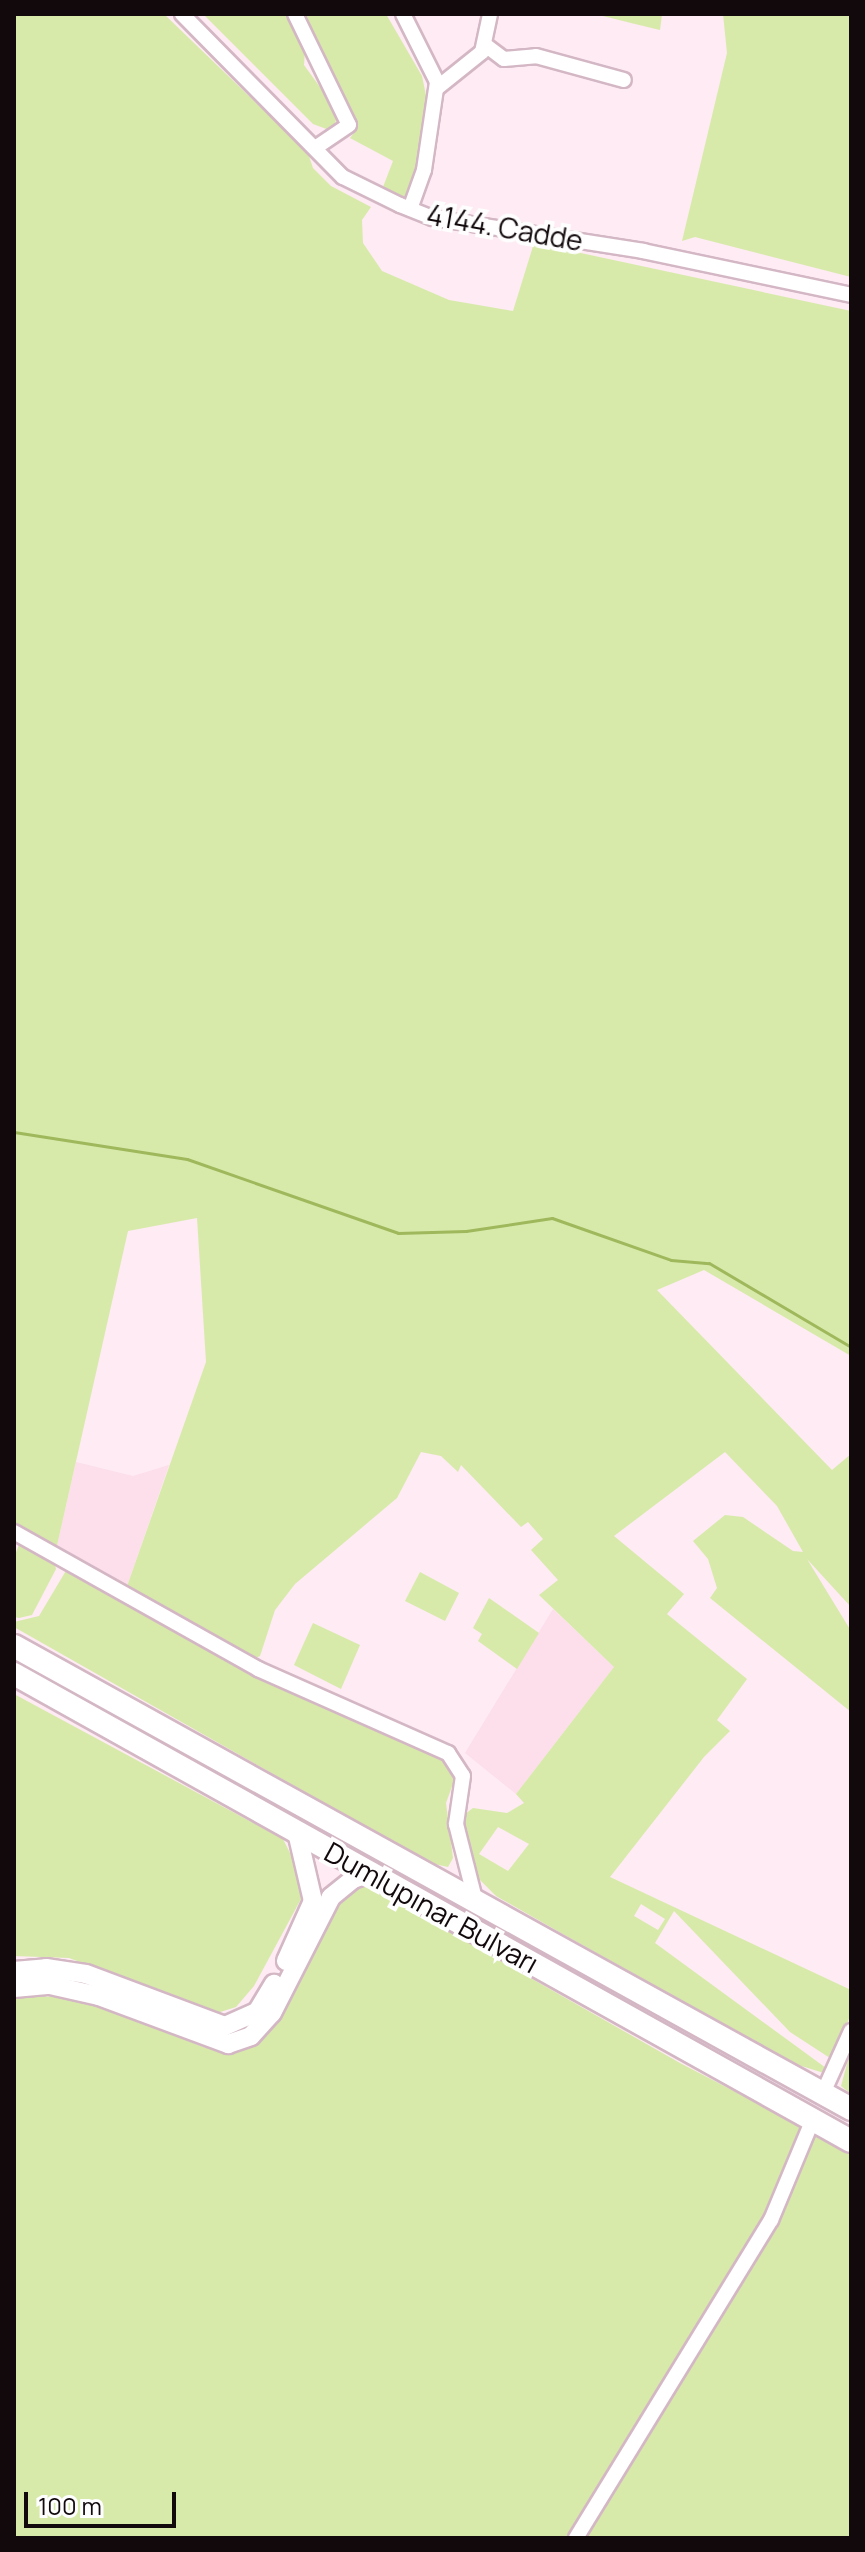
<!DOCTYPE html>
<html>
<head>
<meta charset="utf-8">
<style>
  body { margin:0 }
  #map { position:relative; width:865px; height:2552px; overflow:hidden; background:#feebf3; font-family:Manrope,sans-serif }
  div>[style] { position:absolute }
  .built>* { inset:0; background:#fddeeb }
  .green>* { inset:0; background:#d7eaaa }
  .stream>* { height:3px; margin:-1.5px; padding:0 1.5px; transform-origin:1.5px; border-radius:1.5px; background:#a0b85c }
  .roads { filter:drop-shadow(2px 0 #d4b7c4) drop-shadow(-2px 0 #d4b7c4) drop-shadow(0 2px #d4b7c4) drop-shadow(0 -2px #d4b7c4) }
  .minor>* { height:14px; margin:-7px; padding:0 7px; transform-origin:7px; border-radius:7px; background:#fff }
  .major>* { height:18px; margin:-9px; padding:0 9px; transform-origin:9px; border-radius:9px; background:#fff }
  .highway>* { height:22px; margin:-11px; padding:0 11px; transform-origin:11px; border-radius:11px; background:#fff }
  span { translate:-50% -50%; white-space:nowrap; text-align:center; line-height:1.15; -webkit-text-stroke:8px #fefefe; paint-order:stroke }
  .street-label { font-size:28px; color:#12090d }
  .frame { position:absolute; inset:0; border:16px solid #12090d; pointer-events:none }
  .scale { position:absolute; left:24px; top:2492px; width:152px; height:36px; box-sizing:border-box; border:4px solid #12090d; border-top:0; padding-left:10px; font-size:24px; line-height:28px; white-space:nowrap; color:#12090d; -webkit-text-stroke:6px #fefefe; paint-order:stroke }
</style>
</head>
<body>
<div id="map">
  <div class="built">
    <div style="clip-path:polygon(76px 1462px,133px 1476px,169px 1465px,125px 1592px,56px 1550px)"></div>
    <div style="clip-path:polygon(553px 1609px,614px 1667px,516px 1794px,465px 1753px)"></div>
  </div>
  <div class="green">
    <div style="clip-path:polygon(evenodd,14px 14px,164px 14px,308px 153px,313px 168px,331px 186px,371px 207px,362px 220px,363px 243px,382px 271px,449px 300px,513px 311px,534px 243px,851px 311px,851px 1356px,704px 1270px,657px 1290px,832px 1470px,851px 1454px,851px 1607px,807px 1559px,851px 1631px,851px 1712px,710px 1598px,717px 1588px,708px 1559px,693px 1541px,725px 1515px,743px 1517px,793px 1551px,803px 1552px,777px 1506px,725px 1452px,614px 1536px,684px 1594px,667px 1614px,747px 1679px,717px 1720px,730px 1731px,704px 1757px,610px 1877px,851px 1990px,851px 2013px,833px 2060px,790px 2032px,674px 1911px,655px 1943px,826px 2068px,824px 2073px,795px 2064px,561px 1933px,496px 1896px,475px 1875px,461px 1817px,473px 1808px,507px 1813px,524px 1803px,516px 1794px,614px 1667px,539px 1595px,558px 1580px,531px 1550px,543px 1539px,528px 1522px,521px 1527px,461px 1465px,458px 1472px,441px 1456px,421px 1452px,397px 1498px,295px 1584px,275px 1610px,260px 1656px,251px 1660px,125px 1592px,206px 1362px,197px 1218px,128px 1231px,56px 1550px,14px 1529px,14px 14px,498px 1827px,529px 1844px,508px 1871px,479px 1854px,498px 1827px,14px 14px,641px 1904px,665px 1919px,658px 1930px,634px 1916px,641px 1904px)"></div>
    <div style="clip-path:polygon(203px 14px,288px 14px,305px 49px,304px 65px,338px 112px,334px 127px,329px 130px,313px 124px)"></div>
    <div style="clip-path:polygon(301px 14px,386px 14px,422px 76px,429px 110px,416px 179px,404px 200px,383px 187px,393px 161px,350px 138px,357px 129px,353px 114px,322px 65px)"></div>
    <div style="clip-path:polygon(595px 14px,662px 14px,660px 30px,631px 23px)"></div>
    <div style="clip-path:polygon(723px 14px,851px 14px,851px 277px,695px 237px,682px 241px,727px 53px)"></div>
    <div style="clip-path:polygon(21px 1539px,53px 1558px,56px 1569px,32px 1615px,19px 1618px,14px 1617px,14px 1558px)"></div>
    <div style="clip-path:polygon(67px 1569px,424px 1743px,445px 1759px,454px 1781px,446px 1803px,453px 1858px,448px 1867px,430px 1863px,14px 1627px,14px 1622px,39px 1616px)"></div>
    <div style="clip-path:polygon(420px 1572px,459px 1593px,445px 1621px,405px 1601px)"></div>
    <div style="clip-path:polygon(489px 1598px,539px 1633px,517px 1669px,478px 1641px,482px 1634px,473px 1628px)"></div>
    <div style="clip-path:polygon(313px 1623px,360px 1645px,341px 1689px,294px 1665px)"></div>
    <div style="clip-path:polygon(14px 1694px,283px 1839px,297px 1867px,301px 1899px,254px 1986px,236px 2007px,217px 2013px,69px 1958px,14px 1956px)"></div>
    <div style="clip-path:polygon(363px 1883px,680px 2063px,851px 2152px,851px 2538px,14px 2538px,14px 1995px,80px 1998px,206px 2048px,238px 2047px,334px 1897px)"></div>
    <div style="clip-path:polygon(851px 2049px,851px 2094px,841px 2086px)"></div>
  </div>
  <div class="stream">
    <div style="left:14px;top:1132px;width:175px;rotate:8.9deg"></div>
    <div style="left:187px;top:1159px;width:224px;rotate:19.3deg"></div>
    <div style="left:398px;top:1233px;width:68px;rotate:-1.7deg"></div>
    <div style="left:466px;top:1231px;width:87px;rotate:-8.6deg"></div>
    <div style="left:552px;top:1218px;width:126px;rotate:19.4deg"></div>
    <div style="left:671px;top:1260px;width:38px;rotate:5deg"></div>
    <div style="left:709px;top:1263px;width:165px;rotate:30.6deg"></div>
  </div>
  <div class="roads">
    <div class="minor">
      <div style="left:182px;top:14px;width:229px;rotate:45.4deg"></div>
      <div style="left:343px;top:177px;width:64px;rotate:26.2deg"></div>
      <div style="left:400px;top:205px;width:35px;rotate:22deg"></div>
      <div style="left:433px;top:218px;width:213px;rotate:8.9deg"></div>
      <div style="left:643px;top:251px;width:213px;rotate:11.9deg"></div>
      <div style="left:295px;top:14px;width:123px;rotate:64.1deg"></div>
      <div style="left:349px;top:125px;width:41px;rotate:145.9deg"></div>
      <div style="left:403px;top:14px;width:76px;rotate:63.4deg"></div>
      <div style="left:437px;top:82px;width:89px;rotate:98.4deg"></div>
      <div style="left:424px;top:170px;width:41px;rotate:109.7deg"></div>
      <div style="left:484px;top:44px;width:25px;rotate:37deg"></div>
      <div style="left:504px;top:59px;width:32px;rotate:-5deg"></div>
      <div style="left:536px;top:56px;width:91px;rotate:15.3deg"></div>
      <div style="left:437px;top:88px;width:58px;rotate:-38.7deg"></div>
      <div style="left:482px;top:52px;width:39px;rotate:-78deg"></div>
      <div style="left:14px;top:1532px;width:280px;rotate:29.3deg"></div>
      <div style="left:258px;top:1669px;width:208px;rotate:23.9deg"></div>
      <div style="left:448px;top:1753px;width:27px;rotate:57deg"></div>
      <div style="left:463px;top:1776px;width:49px;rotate:98.3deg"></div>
      <div style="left:456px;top:1824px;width:81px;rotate:75.8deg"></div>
      <div style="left:823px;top:2093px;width:68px;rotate:-65.7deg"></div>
      <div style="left:576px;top:2538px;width:373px;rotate:-58.5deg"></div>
      <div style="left:771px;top:2220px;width:109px;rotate:-67.4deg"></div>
    </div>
    <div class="major">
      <div style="left:286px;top:1961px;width:66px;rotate:-65.8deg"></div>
      <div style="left:313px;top:1901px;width:71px;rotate:-103.1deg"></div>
      <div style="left:14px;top:1971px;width:32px;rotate:-5deg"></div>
      <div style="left:46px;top:1968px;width:40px;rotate:8.5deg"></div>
      <div style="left:86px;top:1974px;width:148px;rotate:20.5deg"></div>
      <div style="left:225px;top:2026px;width:35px;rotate:-24deg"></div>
      <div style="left:257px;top:2012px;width:33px;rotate:-59deg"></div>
      <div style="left:14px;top:1988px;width:36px;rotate:-5deg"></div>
      <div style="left:50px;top:1985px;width:50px;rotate:12.7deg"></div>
      <div style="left:99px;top:1996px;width:138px;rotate:20.4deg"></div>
      <div style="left:228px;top:2044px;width:24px;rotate:-19deg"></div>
      <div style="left:251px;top:2036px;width:31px;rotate:-48deg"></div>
      <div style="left:272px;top:2013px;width:130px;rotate:-63deg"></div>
      <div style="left:331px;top:1897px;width:28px;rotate:-39deg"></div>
      <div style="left:353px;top:1879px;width:18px;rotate:-19deg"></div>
    </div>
    <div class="highway">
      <div style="left:14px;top:1646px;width:957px;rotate:28.95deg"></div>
      <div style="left:14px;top:1674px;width:958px;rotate:29.16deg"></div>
    </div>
  </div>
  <div class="street-label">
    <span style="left:505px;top:227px;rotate:10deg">4144. Cadde</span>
    <span style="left:432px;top:1907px;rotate:29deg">Dumlupınar Bulvarı</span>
  </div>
  <div class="frame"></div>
  <div class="scale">100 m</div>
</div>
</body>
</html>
